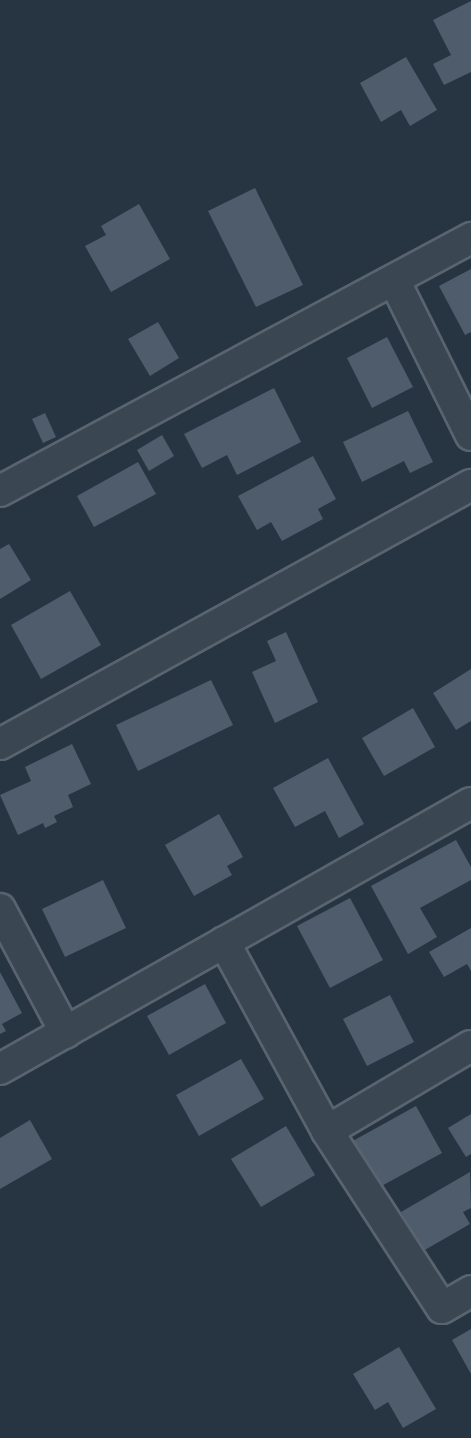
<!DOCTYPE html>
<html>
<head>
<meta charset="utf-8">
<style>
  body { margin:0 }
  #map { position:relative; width:471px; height:1438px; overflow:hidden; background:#273543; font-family:Roboto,sans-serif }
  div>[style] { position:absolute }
  .building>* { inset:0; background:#4e5c6c }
  .roads { filter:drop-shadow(2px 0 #5a6470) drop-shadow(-2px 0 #5a6470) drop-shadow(0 2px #5a6470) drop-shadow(0 -2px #5a6470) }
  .minor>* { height:30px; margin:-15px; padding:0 15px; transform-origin:15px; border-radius:15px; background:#3b4653 }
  span { translate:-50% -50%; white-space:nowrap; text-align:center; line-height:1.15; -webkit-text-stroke:4.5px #202b38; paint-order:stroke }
</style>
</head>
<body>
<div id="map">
  <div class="building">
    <div style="clip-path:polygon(471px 1px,471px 72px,444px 85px,433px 64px,451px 55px,433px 20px)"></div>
    <div style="clip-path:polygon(406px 57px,437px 110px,410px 126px,401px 110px,381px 122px,360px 83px)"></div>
    <div style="clip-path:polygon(255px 188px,303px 285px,256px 307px,208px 211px)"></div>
    <div style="clip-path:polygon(139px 204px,170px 259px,111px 292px,85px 246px,106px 235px,101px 226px)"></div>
    <div style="clip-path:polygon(471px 269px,471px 332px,465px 335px,439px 286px)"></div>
    <div style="clip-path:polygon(158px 322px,179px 358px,150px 376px,128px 339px)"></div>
    <div style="clip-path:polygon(387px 337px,413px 387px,372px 408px,347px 358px)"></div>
    <div style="clip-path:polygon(274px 388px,301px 442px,237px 475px,227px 455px,202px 468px,184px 434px)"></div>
    <div style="clip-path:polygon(408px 411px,433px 462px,410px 473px,404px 461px,362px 482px,343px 442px)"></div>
    <div style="clip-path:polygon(45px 413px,56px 437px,43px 443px,32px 419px)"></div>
    <div style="clip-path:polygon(162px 435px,174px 456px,149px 471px,137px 450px)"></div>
    <div style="clip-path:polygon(313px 456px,336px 499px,318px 509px,323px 519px,282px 541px,271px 522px,257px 530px,238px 496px)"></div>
    <div style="clip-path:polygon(138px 462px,156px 494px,94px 527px,77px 496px)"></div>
    <div style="clip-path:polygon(9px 544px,31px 580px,0 599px,0 549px)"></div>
    <div style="clip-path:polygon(70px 591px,101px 645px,41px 679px,11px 625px)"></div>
    <div style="clip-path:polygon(286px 632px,318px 702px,275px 723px,252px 672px,276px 661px,267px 641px)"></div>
    <div style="clip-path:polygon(471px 669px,471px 721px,456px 730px,433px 693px)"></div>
    <div style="clip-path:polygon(211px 680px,233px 725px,138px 771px,116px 725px)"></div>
    <div style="clip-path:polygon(413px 708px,435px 747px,384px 776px,362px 738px)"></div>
    <div style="clip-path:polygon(72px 744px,91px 784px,68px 795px,73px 807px,54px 816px,57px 822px,45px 828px,43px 823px,18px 835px,0 795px,31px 781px,25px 767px)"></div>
    <div style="clip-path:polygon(328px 758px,364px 824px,339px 838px,325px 811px,295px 827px,273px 788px)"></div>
    <div style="clip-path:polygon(219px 814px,243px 857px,227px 866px,232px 875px,194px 896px,165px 845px)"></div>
    <div style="clip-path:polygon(456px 840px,471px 867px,471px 880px,420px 908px,437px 937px,408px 954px,371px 886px)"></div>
    <div style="clip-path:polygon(103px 880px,126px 928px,65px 957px,42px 909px)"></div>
    <div style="clip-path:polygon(350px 898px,383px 960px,330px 988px,297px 926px)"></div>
    <div style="clip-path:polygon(471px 928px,471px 971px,467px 964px,444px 977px,429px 952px)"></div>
    <div style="clip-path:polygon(0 972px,22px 1013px,2px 1024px,6px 1031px,0 1034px)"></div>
    <div style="clip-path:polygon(205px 984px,226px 1023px,169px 1055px,147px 1016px)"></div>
    <div style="clip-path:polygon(390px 995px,414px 1042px,367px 1066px,343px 1019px)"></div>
    <div style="clip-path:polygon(241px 1059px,264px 1099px,199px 1136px,176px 1095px)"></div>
    <div style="clip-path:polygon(416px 1106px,442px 1153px,376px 1189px,351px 1142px)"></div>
    <div style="clip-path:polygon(471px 1114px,471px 1154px,466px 1157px,448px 1128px)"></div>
    <div style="clip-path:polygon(30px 1120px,52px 1159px,0 1189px,0 1138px)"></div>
    <div style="clip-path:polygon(286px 1126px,315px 1175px,261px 1207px,231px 1159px)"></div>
    <div style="clip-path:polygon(470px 1172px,471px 1208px,463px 1212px,470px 1224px,423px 1251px,401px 1212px)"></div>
    <div style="clip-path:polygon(471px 1329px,471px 1374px,452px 1340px)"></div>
    <div style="clip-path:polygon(399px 1347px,436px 1409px,403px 1428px,388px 1402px,375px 1410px,353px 1374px)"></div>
  </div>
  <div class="roads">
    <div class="minor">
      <div style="left:394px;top:280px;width:173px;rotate:63.6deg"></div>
      <div style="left:0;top:491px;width:535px;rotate:-28.24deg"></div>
      <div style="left:0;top:744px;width:538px;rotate:-28.81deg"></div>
      <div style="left:0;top:909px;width:140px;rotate:62deg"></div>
      <div style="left:224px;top:942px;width:215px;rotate:61.4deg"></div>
      <div style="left:327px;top:1131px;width:211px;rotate:57deg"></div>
      <div style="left:442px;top:1308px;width:34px;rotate:-30deg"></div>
      <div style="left:0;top:1069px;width:541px;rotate:-29.46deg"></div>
      <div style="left:327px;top:1131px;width:167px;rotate:-30.6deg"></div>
    </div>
  </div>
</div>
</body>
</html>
